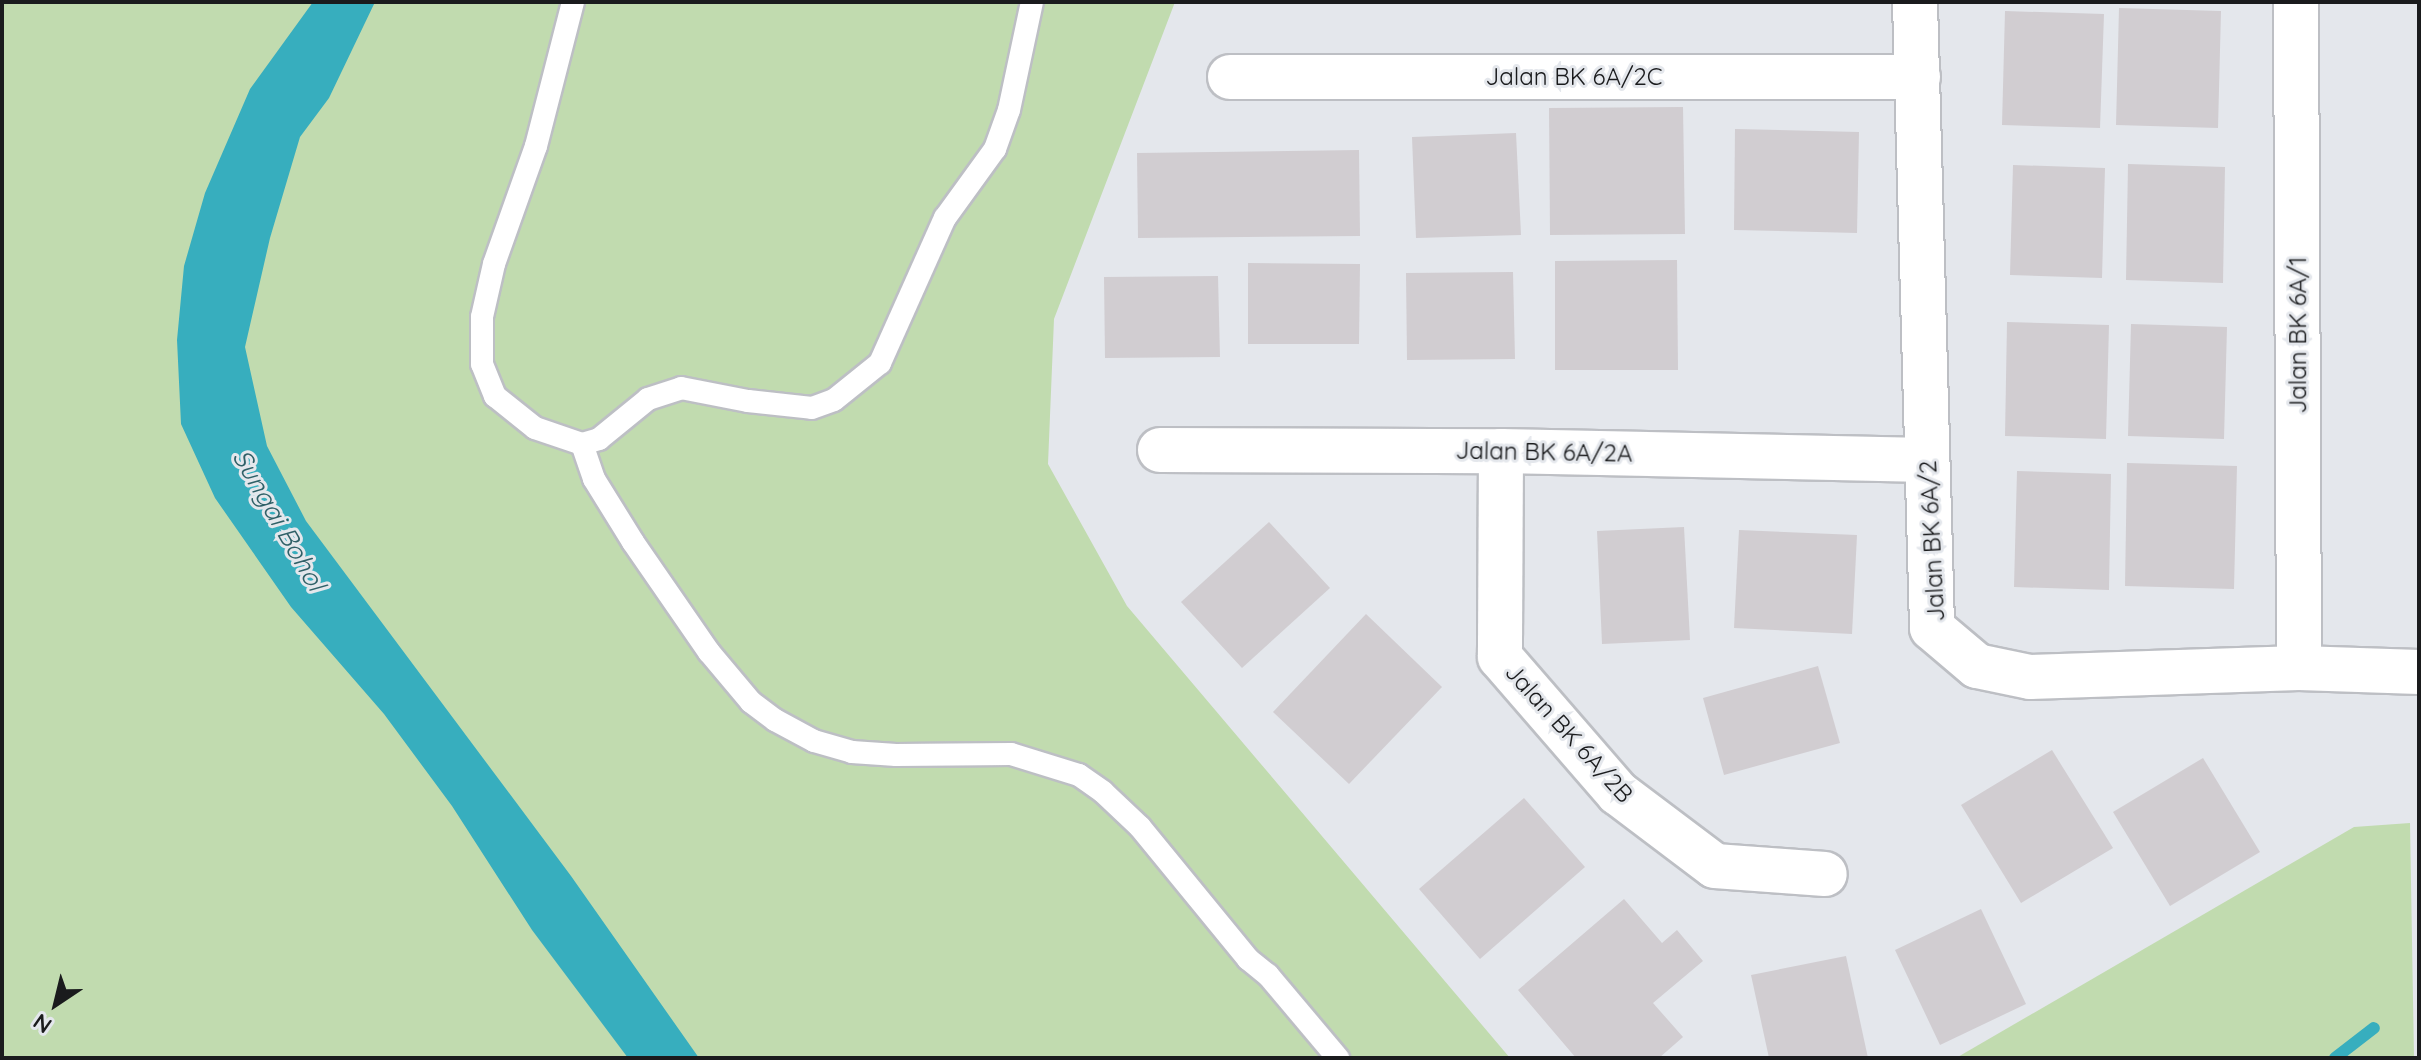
<!DOCTYPE html>
<html>
<head>
<meta charset="utf-8">
<style>
  body { margin:0 }
  #map { position:relative; width:2421px; height:1060px; overflow:hidden; background:#e4e7ec; font-family:Quicksand,sans-serif }
  div>[style] { position:absolute }
  .green>* { inset:0; background:#c1dbaf }
  .water>* { inset:0; background:#37aebe }
  .stream>* { height:12px; margin:-6px; padding:0 6px; transform-origin:6px; border-radius:6px; background:#37aebe }
  .building>* { inset:0; background:#d1cdd1 }
  .roads { filter:drop-shadow(2px 0 #bdbfc4) drop-shadow(-2px 0 #bdbfc4) drop-shadow(0 2px #bdbfc4) drop-shadow(0 -2px #bdbfc4) }
  .service>* { height:22px; margin:-11px; padding:0 11px; transform-origin:11px; border-radius:11px; background:#fff }
  .minor>* { height:44px; margin:-22px; padding:0 22px; transform-origin:22px; border-radius:22px; background:#fff }
  span { translate:-50% -50%; white-space:nowrap; text-align:center; line-height:1.15; -webkit-text-stroke:6px #e4e7ec; paint-order:stroke }
  .street-label { font-size:24px; color:#1a1b1d }
  .water-label { font-size:26px; color:#2f6067; font-style:italic }
  .frame { position:absolute; inset:0; border:4px solid #1a1b1d; pointer-events:none }
  .north { position:absolute; left:16px; top:964px; width:80px; height:80px; -webkit-text-stroke:6px #e4e7ec; paint-order:stroke; rotate:215deg; font-size:22px; font-weight:700; line-height:32px; text-align:center; color:#1a1b1d }
  .north::after { content:''; display:block; margin:auto; width:28px; height:36px; background:#1a1b1d; clip-path:polygon(50% 0,100% 100%,50% 72%,0 100%) }
</style>
</head>
<body>
<div id="map">
  <div class="green">
    <div style="clip-path:polygon(2px 2px,1175px 2px,1054px 319px,1048px 464px,1127px 606px,1510px 1058px,2px 1058px)"></div>
    <div style="clip-path:polygon(2410px 823px,2414px 1058px,1956px 1058px,2354px 827px)"></div>
  </div>
  <div class="water">
    <div style="clip-path:polygon(313px 2px,375px 2px,329px 98px,300px 137px,270px 238px,245px 347px,267px 446px,306px 521px,571px 876px,699px 1058px,628px 1058px,532px 930px,452px 806px,384px 714px,291px 607px,215px 498px,181px 424px,177px 340px,184px 266px,205px 193px,250px 89px)"></div>
  </div>
  <div class="stream">
    <div style="left:2335px;top:1058px;width:49px;rotate:-37.6deg"></div>
  </div>
  <div class="building">
    <div style="clip-path:polygon(2119px 8px,2221px 11px,2218px 128px,2116px 125px)"></div>
    <div style="clip-path:polygon(2005px 11px,2104px 14px,2100px 128px,2002px 125px)"></div>
    <div style="clip-path:polygon(1683px 107px,1685px 234px,1550px 235px,1549px 108px)"></div>
    <div style="clip-path:polygon(1735px 129px,1859px 132px,1857px 233px,1734px 230px)"></div>
    <div style="clip-path:polygon(1516px 133px,1521px 235px,1416px 238px,1412px 137px)"></div>
    <div style="clip-path:polygon(1359px 150px,1360px 236px,1138px 238px,1137px 153px)"></div>
    <div style="clip-path:polygon(2128px 164px,2225px 167px,2223px 283px,2126px 280px)"></div>
    <div style="clip-path:polygon(2013px 165px,2105px 168px,2102px 278px,2010px 275px)"></div>
    <div style="clip-path:polygon(1677px 260px,1678px 370px,1555px 370px,1555px 261px)"></div>
    <div style="clip-path:polygon(1248px 263px,1360px 264px,1359px 344px,1248px 344px)"></div>
    <div style="clip-path:polygon(1513px 272px,1515px 359px,1407px 360px,1406px 273px)"></div>
    <div style="clip-path:polygon(1218px 276px,1220px 357px,1105px 358px,1104px 277px)"></div>
    <div style="clip-path:polygon(2007px 322px,2109px 325px,2106px 439px,2005px 436px)"></div>
    <div style="clip-path:polygon(2131px 324px,2227px 327px,2224px 439px,2128px 436px)"></div>
    <div style="clip-path:polygon(2127px 463px,2237px 466px,2234px 589px,2125px 586px)"></div>
    <div style="clip-path:polygon(2017px 471px,2111px 474px,2109px 590px,2014px 587px)"></div>
    <div style="clip-path:polygon(1269px 522px,1330px 588px,1242px 668px,1181px 602px)"></div>
    <div style="clip-path:polygon(1684px 527px,1690px 640px,1602px 644px,1597px 531px)"></div>
    <div style="clip-path:polygon(1739px 530px,1857px 535px,1852px 634px,1734px 628px)"></div>
    <div style="clip-path:polygon(1366px 614px,1442px 687px,1349px 784px,1273px 712px)"></div>
    <div style="clip-path:polygon(1818px 666px,1840px 743px,1724px 775px,1703px 698px)"></div>
    <div style="clip-path:polygon(2052px 750px,2113px 848px,2021px 903px,1961px 805px)"></div>
    <div style="clip-path:polygon(2203px 758px,2260px 852px,2170px 906px,2113px 812px)"></div>
    <div style="clip-path:polygon(1524px 798px,1585px 867px,1480px 959px,1419px 889px)"></div>
    <div style="clip-path:polygon(1624px 899px,1662px 943px,1677px 930px,1703px 961px,1653px 1003px,1683px 1037px,1659px 1058px,1576px 1058px,1518px 990px)"></div>
    <div style="clip-path:polygon(1981px 909px,2026px 1004px,1940px 1045px,1895px 950px)"></div>
    <div style="clip-path:polygon(1846px 956px,1868px 1058px,1769px 1058px,1751px 975px)"></div>
  </div>
  <div class="roads">
    <div class="service">
      <div style="left:573px;top:2px;width:149px;rotate:104.4deg"></div>
      <div style="left:536px;top:146px;width:125px;rotate:109.6deg"></div>
      <div style="left:494px;top:264px;width:54px;rotate:102.8deg"></div>
      <div style="left:482px;top:317px;width:47px;rotate:90deg"></div>
      <div style="left:482px;top:364px;width:35px;rotate:68deg"></div>
      <div style="left:495px;top:396px;width:51px;rotate:38.7deg"></div>
      <div style="left:535px;top:428px;width:50px;rotate:18.8deg"></div>
      <div style="left:582px;top:444px;width:18px;rotate:-16deg"></div>
      <div style="left:599px;top:439px;width:63px;rotate:-39.2deg"></div>
      <div style="left:648px;top:399px;width:35px;rotate:-18deg"></div>
      <div style="left:681px;top:388px;width:68px;rotate:11deg"></div>
      <div style="left:748px;top:401px;width:64px;rotate:6.2deg"></div>
      <div style="left:812px;top:408px;width:23px;rotate:-20deg"></div>
      <div style="left:834px;top:400px;width:59px;rotate:-38.8deg"></div>
      <div style="left:880px;top:363px;width:159px;rotate:-65.9deg"></div>
      <div style="left:945px;top:218px;width:85px;rotate:-54.1deg"></div>
      <div style="left:995px;top:149px;width:41px;rotate:-70.3deg"></div>
      <div style="left:1009px;top:110px;width:110px;rotate:-78deg"></div>
      <div style="left:582px;top:444px;width:37px;rotate:71deg"></div>
      <div style="left:594px;top:479px;width:74px;rotate:58.2deg"></div>
      <div style="left:633px;top:542px;width:134px;rotate:55.4deg"></div>
      <div style="left:709px;top:652px;width:65px;rotate:50deg"></div>
      <div style="left:751px;top:702px;width:30px;rotate:37deg"></div>
      <div style="left:775px;top:720px;width:44px;rotate:28.3deg"></div>
      <div style="left:814px;top:741px;width:40px;rotate:16deg"></div>
      <div style="left:852px;top:752px;width:44px;rotate:3.9deg"></div>
      <div style="left:896px;top:755px;width:115px;rotate:-0.5deg"></div>
      <div style="left:1011px;top:754px;width:71px;rotate:17.2deg"></div>
      <div style="left:1079px;top:775px;width:29px;rotate:35deg"></div>
      <div style="left:1103px;top:792px;width:51px;rotate:43.4deg"></div>
      <div style="left:1140px;top:827px;width:171px;rotate:50.7deg"></div>
      <div style="left:1248px;top:959px;width:26px;rotate:39deg"></div>
      <div style="left:1268px;top:975px;width:109px;rotate:49.9deg"></div>
    </div>
    <div class="minor">
      <div style="left:1915px;top:2px;width:626px;rotate:88.44deg"></div>
      <div style="left:1932px;top:628px;width:59px;rotate:40.2deg"></div>
      <div style="left:1977px;top:666px;width:54px;rotate:11.7deg"></div>
      <div style="left:2030px;top:677px;width:269px;rotate:-1.9deg"></div>
      <div style="left:2299px;top:668px;width:120px;rotate:1.9deg"></div>
      <div style="left:2296px;top:2px;width:666px;rotate:89.74deg"></div>
      <div style="left:1230px;top:77px;width:688px"></div>
      <div style="left:1160px;top:450px;width:341px;rotate:0.2deg"></div>
      <div style="left:1501px;top:451px;width:426px;rotate:1.2deg"></div>
      <div style="left:1501px;top:451px;width:206px;rotate:90.3deg"></div>
      <div style="left:1500px;top:657px;width:180px;rotate:49.1deg"></div>
      <div style="left:1618px;top:793px;width:121px;rotate:37deg"></div>
      <div style="left:1715px;top:866px;width:110px;rotate:4.2deg"></div>
    </div>
  </div>
  <div class="street-label">
    <span style="left:1574px;top:77px">Jalan BK 6A/2C</span>
    <span style="left:2298px;top:335px;rotate:-90deg">Jalan BK 6A/1</span>
    <span style="left:1544px;top:452px;rotate:1deg">Jalan BK 6A/2A</span>
    <span style="left:1932px;top:541px;rotate:-93deg">Jalan BK 6A/2</span>
    <span style="left:1569px;top:733px;rotate:48deg">Jalan BK 6A/2B</span>
  </div>
  <div class="water-label">
    <span style="left:279px;top:520px;rotate:60deg">Sungai Bohol</span>
  </div>
  <div class="frame"></div>
  <div class="north">N</div>
</div>
</body>
</html>
